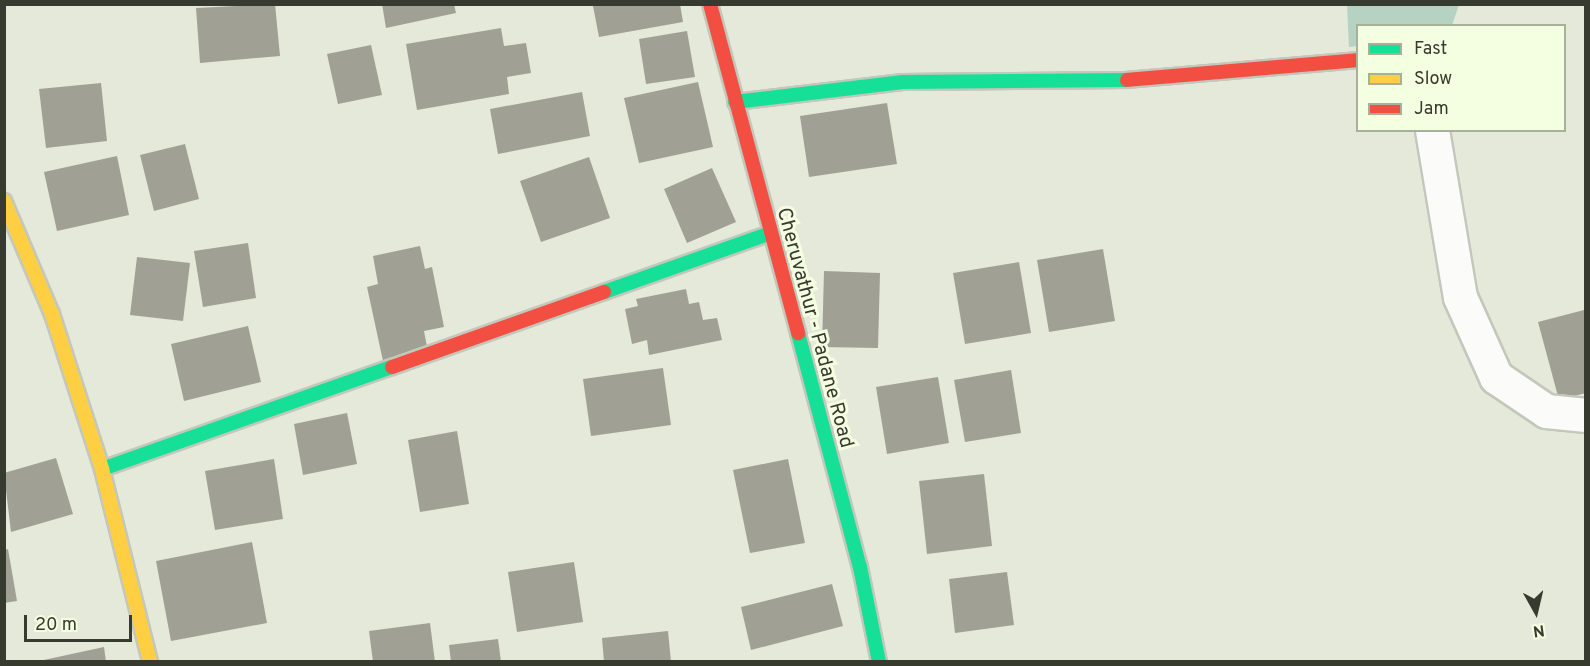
<!DOCTYPE html>
<html>
<head>
<meta charset="utf-8">
<style>
  body { margin:0 }
  #map { position:relative; width:1590px; height:666px; overflow:hidden; background:#e4e9d9; font-family:Overpass,sans-serif }
  div>[style] { position:absolute }
  .water>* { inset:0; background:#b5d2c3 }
  .building>* { inset:0; background:#a0a194 }
  .roads { filter:drop-shadow(2px 0 #c4c7bb) drop-shadow(-2px 0 #c4c7bb) drop-shadow(0 2px #c4c7bb) drop-shadow(0 -2px #c4c7bb) }
  .street>* { height:33px; margin:-16.5px; padding:0 16.5px; transform-origin:16.5px; border-radius:16.5px; background:#fbfcf9 }
  .fast>* { height:14px; margin:-7px; padding:0 7px; transform-origin:7px; border-radius:7px; background:#16e098 }
  .slow>* { height:14px; margin:-7px; padding:0 7px; transform-origin:7px; border-radius:7px; background:#ffcf43 }
  .jam>* { height:14px; margin:-7px; padding:0 7px; transform-origin:7px; border-radius:7px; background:#f24e42 }
  span { translate:-50% -50%; white-space:nowrap; text-align:center; line-height:1.15; -webkit-text-stroke:6px #f4fee0; paint-order:stroke }
  .street-label { font-size:20px; color:#373a2f }
  .frame { position:absolute; inset:0; border:6px solid #373a2f; pointer-events:none }
  .legend { position:absolute; left:1356px; top:24px; width:210px; height:108px; box-sizing:border-box; background:#f4fee0; border:2px solid #a8b099; margin:0; padding:8px 10px; list-style:none; font-size:18px; color:#373a2f }
  .legend li { display:flex; align-items:center; gap:12px; height:30px }
  .legend b { width:30px; border:2px solid #a8b099 }
  .north { position:absolute; left:1506px; top:582px; width:60px; height:60px; -webkit-text-stroke:4px #f4fee0; paint-order:stroke; rotate:172deg; font-size:16px; font-weight:700; line-height:24px; text-align:center; color:#373a2f }
  .north::after { content:''; display:block; margin:auto; width:21px; height:27px; background:#373a2f; clip-path:polygon(50% 0,100% 100%,50% 72%,0 100%) }
  .scale { position:absolute; left:24px; top:615px; width:108px; height:27px; box-sizing:border-box; border:3px solid #373a2f; border-top:0; padding-left:8px; font-size:18px; line-height:21px; white-space:nowrap; color:#373a2f; -webkit-text-stroke:4px #f4fee0; paint-order:stroke }
</style>
</head>
<body>
<div id="map">
  <div class="water">
    <div style="clip-path:polygon(1347px 5px,1459px 5px,1452px 25px,1358px 26px,1357px 46px,1349px 47px)"></div>
  </div>
  <div class="building">
    <div style="clip-path:polygon(275px 4px,280px 56px,200px 63px,196px 8px)"></div>
    <div style="clip-path:polygon(382px 4px,454px 4px,456px 13px,386px 28px)"></div>
    <div style="clip-path:polygon(680px 4px,683px 22px,599px 37px,593px 6px)"></div>
    <div style="clip-path:polygon(501px 28px,504px 46px,526px 43px,531px 73px,507px 77px,509px 94px,417px 110px,406px 44px)"></div>
    <div style="clip-path:polygon(687px 31px,695px 77px,646px 84px,639px 39px)"></div>
    <div style="clip-path:polygon(371px 45px,382px 95px,338px 104px,327px 54px)"></div>
    <div style="clip-path:polygon(698px 82px,713px 147px,639px 163px,624px 98px)"></div>
    <div style="clip-path:polygon(101px 83px,107px 141px,46px 148px,39px 89px)"></div>
    <div style="clip-path:polygon(582px 92px,590px 136px,498px 154px,490px 109px)"></div>
    <div style="clip-path:polygon(887px 103px,897px 164px,809px 177px,800px 116px)"></div>
    <div style="clip-path:polygon(185px 144px,199px 199px,154px 211px,140px 155px)"></div>
    <div style="clip-path:polygon(117px 156px,129px 215px,57px 231px,44px 172px)"></div>
    <div style="clip-path:polygon(589px 157px,610px 218px,541px 242px,520px 181px)"></div>
    <div style="clip-path:polygon(712px 168px,736px 222px,687px 243px,664px 189px)"></div>
    <div style="clip-path:polygon(248px 243px,256px 298px,203px 307px,194px 251px)"></div>
    <div style="clip-path:polygon(420px 246px,425px 269px,432px 267px,444px 327px,424px 331px,428px 352px,383px 361px,367px 287px,378px 284px,373px 256px)"></div>
    <div style="clip-path:polygon(1103px 249px,1115px 321px,1049px 332px,1037px 260px)"></div>
    <div style="clip-path:polygon(137px 257px,190px 263px,183px 321px,130px 315px)"></div>
    <div style="clip-path:polygon(1019px 262px,1031px 333px,965px 344px,953px 273px)"></div>
    <div style="clip-path:polygon(824px 271px,880px 273px,878px 348px,822px 347px)"></div>
    <div style="clip-path:polygon(686px 289px,689px 304px,699px 302px,703px 320px,717px 318px,722px 340px,649px 355px,647px 340px,632px 344px,625px 309px,638px 306px,636px 299px)"></div>
    <div style="clip-path:polygon(1584px 310px,1586px 393px,1559px 400px,1538px 322px)"></div>
    <div style="clip-path:polygon(248px 326px,261px 382px,184px 401px,171px 344px)"></div>
    <div style="clip-path:polygon(663px 368px,671px 425px,591px 436px,583px 379px)"></div>
    <div style="clip-path:polygon(1011px 370px,1021px 433px,965px 442px,954px 380px)"></div>
    <div style="clip-path:polygon(938px 377px,949px 443px,887px 454px,876px 387px)"></div>
    <div style="clip-path:polygon(347px 413px,357px 464px,303px 475px,294px 424px)"></div>
    <div style="clip-path:polygon(457px 431px,469px 504px,420px 512px,408px 440px)"></div>
    <div style="clip-path:polygon(56px 458px,73px 514px,11px 532px,4px 473px)"></div>
    <div style="clip-path:polygon(274px 459px,283px 519px,215px 530px,205px 471px)"></div>
    <div style="clip-path:polygon(788px 459px,805px 543px,750px 553px,733px 470px)"></div>
    <div style="clip-path:polygon(984px 474px,992px 546px,927px 554px,919px 481px)"></div>
    <div style="clip-path:polygon(252px 542px,267px 623px,171px 641px,156px 561px)"></div>
    <div style="clip-path:polygon(8px 549px,17px 601px,4px 603px,4px 550px)"></div>
    <div style="clip-path:polygon(574px 562px,583px 622px,517px 632px,508px 572px)"></div>
    <div style="clip-path:polygon(1007px 572px,1014px 625px,955px 633px,949px 579px)"></div>
    <div style="clip-path:polygon(832px 584px,843px 626px,751px 650px,741px 607px)"></div>
    <div style="clip-path:polygon(430px 623px,435px 662px,373px 662px,369px 631px)"></div>
    <div style="clip-path:polygon(668px 631px,671px 662px,604px 662px,602px 638px)"></div>
    <div style="clip-path:polygon(498px 639px,501px 662px,451px 662px,449px 645px)"></div>
    <div style="clip-path:polygon(104px 647px,106px 662px,39px 662px,39px 661px)"></div>
  </div>
  <div class="roads">
    <div class="street">
      <div style="left:1432px;top:130px;width:169px;rotate:80.5deg"></div>
      <div style="left:1460px;top:297px;width:88px;rotate:65.8deg"></div>
      <div style="left:1496px;top:377px;width:60px;rotate:34.2deg"></div>
      <div style="left:1546px;top:411px;width:40px;rotate:5.7deg"></div>
    </div>
    <div class="fast">
      <div style="left:735px;top:102px;width:169px;rotate:-6.8deg"></div>
      <div style="left:903px;top:82px;width:224px;rotate:-0.5deg"></div>
      <div style="left:604px;top:292px;width:174px;rotate:-19.5deg"></div>
      <div style="left:798px;top:333px;width:242px;rotate:75.2deg"></div>
      <div style="left:860px;top:567px;width:97px;rotate:78.7deg"></div>
      <div style="left:102px;top:469px;width:307px;rotate:-19.4deg"></div>
    </div>
    <div class="slow">
      <div style="left:4px;top:201px;width:123px;rotate:67deg"></div>
      <div style="left:52px;top:314px;width:163px;rotate:72.1deg"></div>
      <div style="left:102px;top:469px;width:199px;rotate:76deg"></div>
    </div>
    <div class="jam">
      <div style="left:710px;top:4px;width:341px;rotate:75deg"></div>
      <div style="left:1127px;top:80px;width:232px;rotate:-4.9deg"></div>
      <div style="left:392px;top:367px;width:225px;rotate:-19.5deg"></div>
    </div>
  </div>
  <div class="street-label">
    <span style="left:814px;top:328px;rotate:75deg">Cheruvathur - Padane Road</span>
  </div>
  <div class="frame"></div>
  <ul class="legend">
  <li><b style="height:8px;background:#16e098"></b>Fast</li>
  <li><b style="height:8px;background:#ffcf43"></b>Slow</li>
  <li><b style="height:8px;background:#f24e42"></b>Jam</li>
  </ul>
  <div class="north">N</div>
  <div class="scale">20 m</div>
</div>
</body>
</html>
